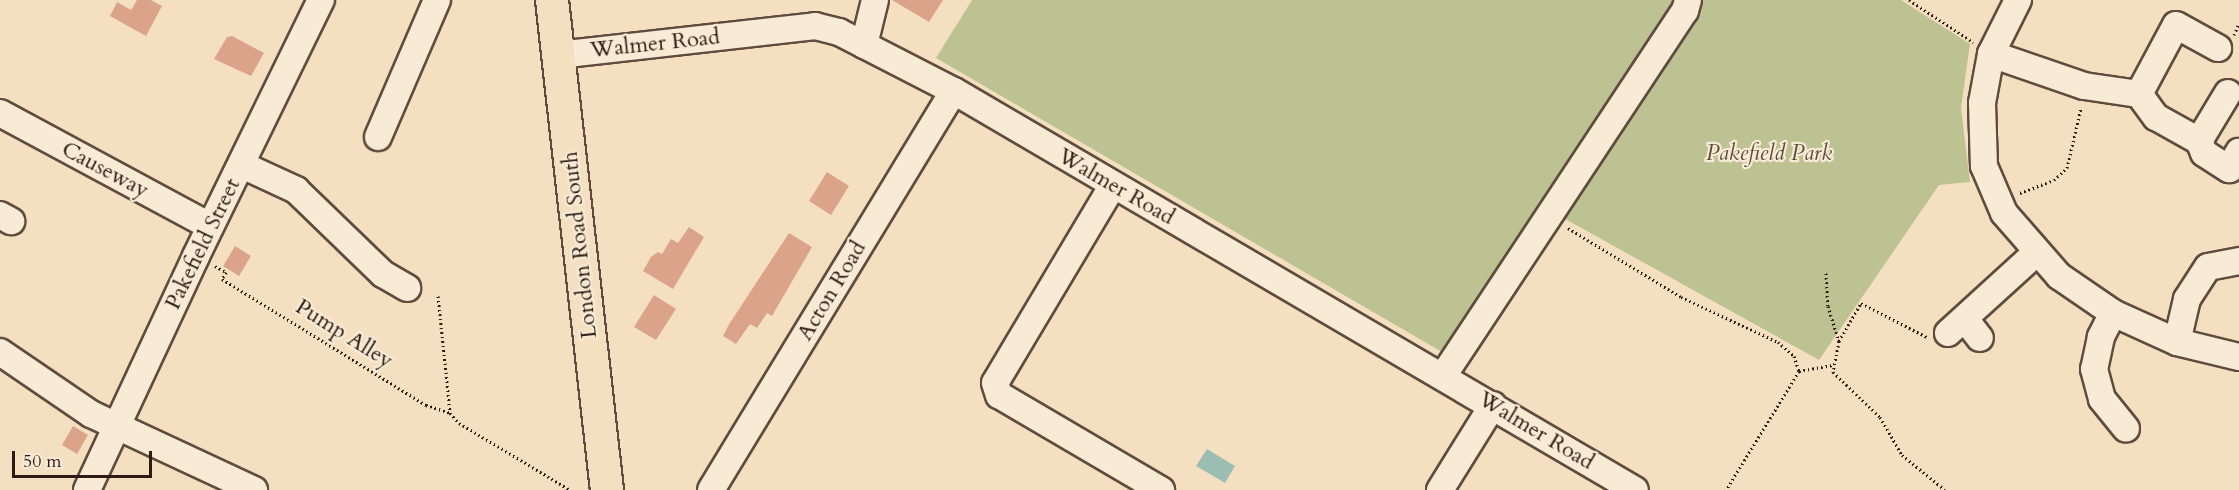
<!DOCTYPE html>
<html>
<head>
<meta charset="utf-8">
<style>
  body { margin:0 }
  #map { position:relative; width:2239px; height:490px; overflow:hidden; background:#f4e0c0; font-family:Cardo,serif }
  div>[style] { position:absolute }
  .green>* { inset:0; background:#bcc292 }
  .water>* { inset:0; background:#9cbdb2 }
  .building>* { inset:0; background:#dba48a }
  .path>* { height:3px; margin-top:-1.5px; transform-origin:0; background:repeating-linear-gradient(90deg,#2e1a12 0 1.5px,transparent 0 4.5px) }
  .roads { filter:drop-shadow(2px 0 #604c3e) drop-shadow(-2px 0 #604c3e) drop-shadow(0 2px #604c3e) drop-shadow(0 -2px #604c3e) }
  .minor>* { height:26px; margin:-13px; padding:0 13px; transform-origin:13px; border-radius:13px; background:#f8ebd6 }
  .major>* { height:32px; margin:-16px; padding:0 16px; transform-origin:16px; border-radius:16px; background:#f4e0c0 }
  span { translate:-50% -50%; white-space:nowrap; text-align:center; line-height:1.15; -webkit-text-stroke:4.5px #f8ebd6; paint-order:stroke }
  .street-label { font-size:22px; color:#2e1a12 }
  .park-label { font-size:22px; color:#594c38; font-style:italic }
  .scale { position:absolute; left:12px; top:451px; width:140px; height:27px; box-sizing:border-box; border:3px solid #2e1a12; border-top:0; padding-left:8px; font-size:18px; line-height:21px; white-space:nowrap; color:#2e1a12; -webkit-text-stroke:4px #f8ebd6; paint-order:stroke }
</style>
</head>
<body>
<div id="map">
  <div class="green">
    <div style="clip-path:polygon(972px 0,1901px 0,1970px 44px,1961px 108px,1970px 182px,1939px 185px,1819px 360px,1540px 205px,1442px 352px,936px 58px)"></div>
  </div>
  <div class="water">
    <div style="clip-path:polygon(1207px 449px,1235px 466px,1225px 483px,1196px 466px)"></div>
  </div>
  <div class="building">
    <div style="clip-path:polygon(137px 0,151px 0,162px 6px,146px 36px,110px 16px,117px 2px,131px 10px)"></div>
    <div style="clip-path:polygon(892px 0,943px 0,929px 22px)"></div>
    <div style="clip-path:polygon(232px 36px,264px 53px,251px 76px,214px 59px,227px 37px)"></div>
    <div style="clip-path:polygon(827px 172px,849px 186px,831px 215px,809px 201px)"></div>
    <div style="clip-path:polygon(689px 227px,704px 237px,673px 289px,643px 271px,651px 257px,658px 252px,662px 254px,671px 239px,678px 243px)"></div>
    <div style="clip-path:polygon(789px 233px,812px 247px,772px 316px,767px 313px,757px 328px,750px 324px,736px 344px,723px 336px,728px 326px)"></div>
    <div style="clip-path:polygon(235px 246px,251px 256px,239px 276px,223px 266px)"></div>
    <div style="clip-path:polygon(654px 295px,676px 309px,656px 340px,634px 327px)"></div>
    <div style="clip-path:polygon(73px 426px,88px 435px,77px 454px,62px 445px)"></div>
  </div>
  <div class="path">
    <div style="left:1909px;top:0;width:77px;rotate:33.3deg"></div>
    <div style="left:2234px;top:35px;width:13px;rotate:-67deg"></div>
    <div style="left:2020px;top:193px;width:36px;rotate:-21deg"></div>
    <div style="left:2054px;top:180px;width:18px;rotate:-43deg"></div>
    <div style="left:2067px;top:168px;width:62px;rotate:-76.9deg"></div>
    <div style="left:1568px;top:228px;width:132px;rotate:31.4deg"></div>
    <div style="left:1681px;top:297px;width:107px;rotate:24.9deg"></div>
    <div style="left:1778px;top:342px;width:21px;rotate:41deg"></div>
    <div style="left:1794px;top:356px;width:16px;rotate:72deg"></div>
    <div style="left:1799px;top:371px;width:140px;rotate:121.5deg"></div>
    <div style="left:215px;top:266px;width:13px;rotate:29deg"></div>
    <div style="left:226px;top:272px;width:8px;rotate:120deg"></div>
    <div style="left:222px;top:279px;width:240px;rotate:31.7deg"></div>
    <div style="left:426px;top:405px;width:25px;rotate:18deg"></div>
    <div style="left:1826px;top:273px;width:33px;rotate:87deg"></div>
    <div style="left:1828px;top:306px;width:37px;rotate:73deg"></div>
    <div style="left:1839px;top:341px;width:32px;rotate:101deg"></div>
    <div style="left:1833px;top:372px;width:65px;rotate:43.8deg"></div>
    <div style="left:1880px;top:417px;width:44px;rotate:59.9deg"></div>
    <div style="left:1902px;top:455px;width:55px;rotate:39.1deg"></div>
    <div style="left:438px;top:296px;width:118px;rotate:84.1deg"></div>
    <div style="left:450px;top:413px;width:13px;rotate:48deg"></div>
    <div style="left:459px;top:423px;width:130px;rotate:31.1deg"></div>
    <div style="left:1839px;top:341px;width:44px;rotate:-59.9deg"></div>
    <div style="left:1861px;top:303px;width:74px;rotate:27.3deg"></div>
    <div style="left:1799px;top:371px;width:34px;rotate:-10deg"></div>
  </div>
  <div class="roads">
    <div class="minor">
      <div style="left:2018px;top:0;width:60px;rotate:116.6deg"></div>
      <div style="left:1991px;top:54px;width:50px;rotate:100.4deg"></div>
      <div style="left:1982px;top:103px;width:63px;rotate:88.2deg"></div>
      <div style="left:1984px;top:166px;width:51px;rotate:66.9deg"></div>
      <div style="left:2004px;top:213px;width:84px;rotate:48.9deg"></div>
      <div style="left:2059px;top:276px;width:65px;rotate:34.4deg"></div>
      <div style="left:2113px;top:313px;width:70px;rotate:24.4deg"></div>
      <div style="left:2177px;top:342px;width:64px;rotate:13.6deg"></div>
      <div style="left:864px;top:45px;width:46px;rotate:-76.3deg"></div>
      <div style="left:1991px;top:54px;width:98px;rotate:19deg"></div>
      <div style="left:2084px;top:86px;width:56px;rotate:8.3deg"></div>
      <div style="left:558px;top:55px;width:259px;rotate:-6.4deg"></div>
      <div style="left:815px;top:26px;width:25px;rotate:14deg"></div>
      <div style="left:839px;top:32px;width:129px;rotate:27.2deg"></div>
      <div style="left:954px;top:91px;width:789px;rotate:30.37deg"></div>
      <div style="left:2139px;top:94px;width:29px;rotate:54deg"></div>
      <div style="left:2156px;top:117px;width:49px;rotate:29.2deg"></div>
      <div style="left:2199px;top:141px;width:56px;rotate:-58.9deg"></div>
      <div style="left:2139px;top:94px;width:78px;rotate:-61.8deg"></div>
      <div style="left:2176px;top:25px;width:48px;rotate:28.7deg"></div>
      <div style="left:0;top:113px;width:238px;rotate:28.3deg"></div>
      <div style="left:378px;top:137px;width:149px;rotate:-66.7deg"></div>
      <div style="left:2199px;top:141px;width:13px;rotate:67deg"></div>
      <div style="left:2204px;top:153px;width:30px;rotate:33deg"></div>
      <div style="left:2229px;top:169px;width:20px;rotate:-60deg"></div>
      <div style="left:242px;top:165px;width:60px;rotate:24.8deg"></div>
      <div style="left:296px;top:190px;width:121px;rotate:44deg"></div>
      <div style="left:383px;top:274px;width:28px;rotate:30deg"></div>
      <div style="left:1113px;top:185px;width:230px;rotate:120.8deg"></div>
      <div style="left:995px;top:383px;width:13px;rotate:72deg"></div>
      <div style="left:999px;top:395px;width:188px;rotate:30.4deg"></div>
      <div style="left:0;top:215px;width:13px;rotate:29deg"></div>
      <div style="left:2113px;top:313px;width:27px;rotate:117deg"></div>
      <div style="left:2101px;top:337px;width:33px;rotate:102deg"></div>
      <div style="left:2094px;top:369px;width:31px;rotate:75deg"></div>
      <div style="left:2102px;top:399px;width:38px;rotate:51deg"></div>
      <div style="left:1965px;top:319px;width:24px;rotate:52deg"></div>
      <div style="left:1948px;top:333px;width:119px;rotate:-42.3deg"></div>
      <div style="left:2177px;top:342px;width:44px;rotate:-76.9deg"></div>
      <div style="left:2187px;top:299px;width:38px;rotate:-57deg"></div>
      <div style="left:2208px;top:267px;width:32px;rotate:-11deg"></div>
      <div style="left:0;top:352px;width:110px;rotate:34.3deg"></div>
      <div style="left:91px;top:414px;width:180px;rotate:25deg"></div>
      <div style="left:1443px;top:376px;width:438px;rotate:-56.5deg"></div>
      <div style="left:1685px;top:11px;width:11px;rotate:-75deg"></div>
      <div style="left:87px;top:490px;width:258px;rotate:-65deg"></div>
      <div style="left:196px;top:256px;width:285px;rotate:-64deg"></div>
      <div style="left:711px;top:490px;width:467px;rotate:-58.7deg"></div>
      <div style="left:1440px;top:490px;width:100px;rotate:-58.1deg"></div>
    </div>
    <div class="major">
      <div style="left:552px;top:0;width:493px;rotate:83.6deg"></div>
    </div>
  </div>
  <div class="street-label">
    <span style="left:655px;top:44px;rotate:-6deg">Walmer Road</span>
    <span style="left:105px;top:170px;rotate:28deg">Causeway</span>
    <span style="left:1116px;top:187px;rotate:30deg">Walmer Road</span>
    <span style="left:203px;top:244px;rotate:-64deg">Pakefield Street</span>
    <span style="left:580px;top:245px;rotate:-96deg">London Road South</span>
    <span style="left:832px;top:291px;rotate:-59deg">Acton Road</span>
    <span style="left:344px;top:334px;rotate:32deg">Pump Alley</span>
    <span style="left:1536px;top:431px;rotate:31deg">Walmer Road</span>
  </div>
  <div class="park-label">
    <span style="left:1769px;top:154px">Pakefield Park</span>
  </div>
  <div class="scale">50 m</div>
</div>
</body>
</html>
